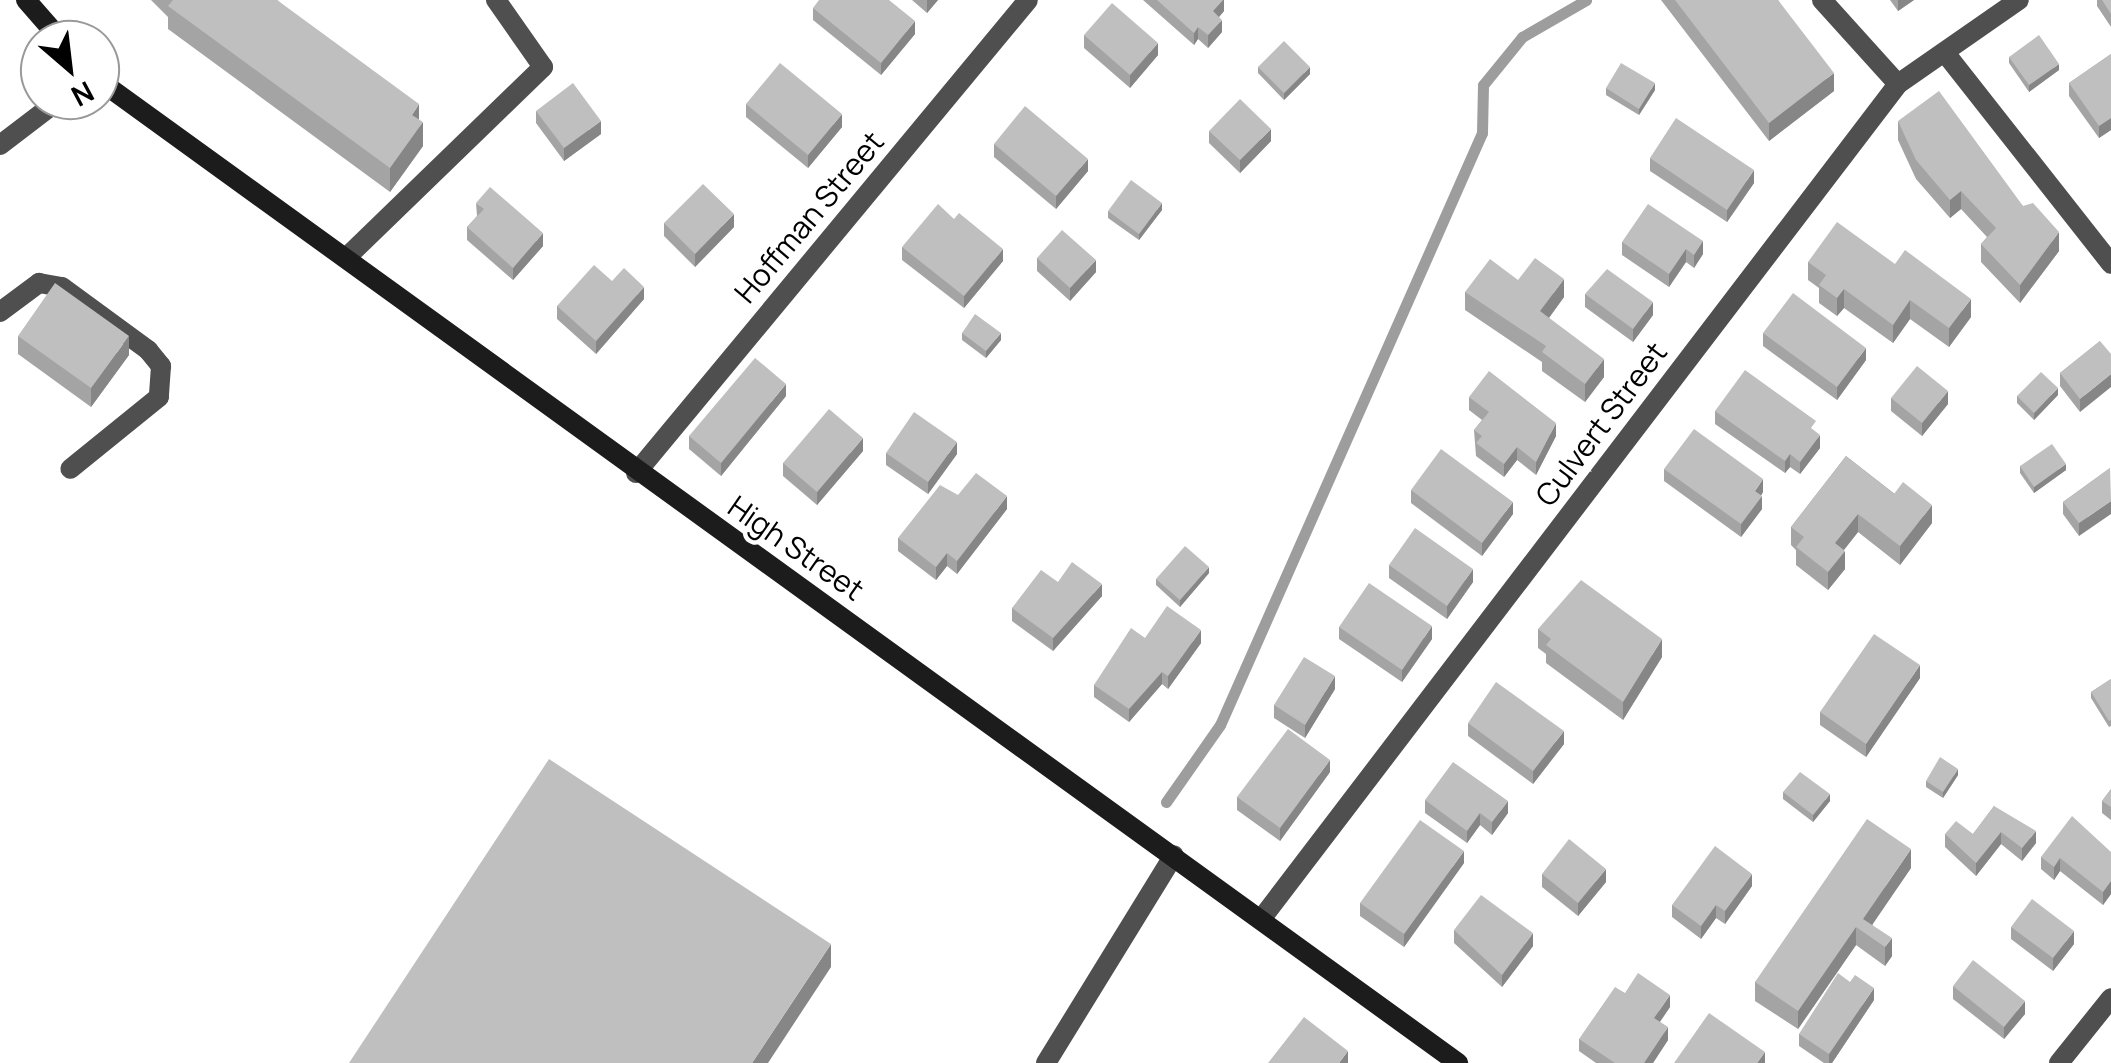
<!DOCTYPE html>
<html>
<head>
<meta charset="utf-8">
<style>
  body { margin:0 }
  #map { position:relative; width:2111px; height:1063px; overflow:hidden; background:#fff; font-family:Manrope,sans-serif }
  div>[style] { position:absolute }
  .stream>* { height:11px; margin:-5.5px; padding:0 5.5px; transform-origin:5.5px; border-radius:5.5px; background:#9d9d9d }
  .lane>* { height:20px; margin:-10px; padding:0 10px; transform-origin:10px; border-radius:10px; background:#4f4f4f }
  .street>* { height:20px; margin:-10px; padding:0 10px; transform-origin:10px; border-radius:10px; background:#4f4f4f }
  .secondary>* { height:20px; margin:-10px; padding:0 10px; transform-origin:10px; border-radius:10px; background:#1c1c1c }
  .wall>* { inset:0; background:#a4a4a4 }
  .shaded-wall>* { inset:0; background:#868686 }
  .building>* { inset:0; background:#bfbfbf }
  span { translate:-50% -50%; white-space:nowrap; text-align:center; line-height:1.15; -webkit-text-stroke:9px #fff; paint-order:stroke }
  .street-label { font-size:30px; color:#000 }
  .north { position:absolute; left:20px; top:20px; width:100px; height:100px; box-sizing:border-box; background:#fff; border:2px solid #999; border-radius:50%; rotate:152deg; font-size:28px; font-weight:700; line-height:40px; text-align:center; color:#000 }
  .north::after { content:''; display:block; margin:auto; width:35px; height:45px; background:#000; clip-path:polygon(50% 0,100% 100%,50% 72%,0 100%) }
</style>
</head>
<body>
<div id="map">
  <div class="stream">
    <div style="left:1166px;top:802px;width:94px;rotate:-55deg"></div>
    <div style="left:1220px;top:725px;width:647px;rotate:-66.13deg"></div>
    <div style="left:1482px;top:133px;width:48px;rotate:-88.8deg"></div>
    <div style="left:1483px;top:85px;width:62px;rotate:-50.9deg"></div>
    <div style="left:1522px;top:37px;width:74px;rotate:-30deg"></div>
  </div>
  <div class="lane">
    <div style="left:347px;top:257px;width:273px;rotate:-44.1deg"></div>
    <div style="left:543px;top:67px;width:82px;rotate:-125deg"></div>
    <div style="left:0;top:312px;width:49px;rotate:-36.6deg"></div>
    <div style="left:39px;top:283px;width:23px;rotate:10deg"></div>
    <div style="left:62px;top:287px;width:107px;rotate:36.2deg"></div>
    <div style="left:148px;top:350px;width:21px;rotate:51deg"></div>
    <div style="left:161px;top:366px;width:31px;rotate:94deg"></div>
    <div style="left:159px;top:397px;width:114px;rotate:141deg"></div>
    <div style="left:1046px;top:1063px;width:244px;rotate:-58.4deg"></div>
  </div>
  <div class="street">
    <div style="left:1822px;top:0;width:113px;rotate:47.9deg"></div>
    <div style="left:1946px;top:54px;width:267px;rotate:51.8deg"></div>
    <div style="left:0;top:145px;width:74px;rotate:-37.3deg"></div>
    <div style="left:636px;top:473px;width:614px;rotate:-50.35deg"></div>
    <div style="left:1262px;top:918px;width:1049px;rotate:-52.67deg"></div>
    <div style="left:1898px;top:84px;width:147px;rotate:-34.8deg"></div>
    <div style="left:2059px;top:1063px;width:83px;rotate:-51.3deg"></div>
  </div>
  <div class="secondary">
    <div style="left:26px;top:0;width:53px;rotate:48.8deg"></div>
    <div style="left:100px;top:81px;width:1676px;rotate:35.87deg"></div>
  </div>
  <div class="wall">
    <div style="clip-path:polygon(151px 0,277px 0,419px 120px,423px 146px,390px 192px,168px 29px,168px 17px)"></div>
    <div style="clip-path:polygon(912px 0,938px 0,927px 13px)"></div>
    <div style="clip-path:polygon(1143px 0,1224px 0,1224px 11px,1219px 17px,1222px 32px,1208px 48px,1198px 39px,1194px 45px)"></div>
    <div style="clip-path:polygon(1661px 0,1778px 0,1834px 91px,1769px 141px)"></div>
    <div style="clip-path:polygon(1890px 0,1914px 0,1898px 11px)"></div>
    <div style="clip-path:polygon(2097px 0,2111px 0,2111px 27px,2097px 6px)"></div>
    <div style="clip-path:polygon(813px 8px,915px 34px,881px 75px,813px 20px)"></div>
    <div style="clip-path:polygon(1084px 35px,1158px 55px,1130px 88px,1084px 48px)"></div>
    <div style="clip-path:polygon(2111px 54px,2111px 130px,2099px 138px,2069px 96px,2069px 83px)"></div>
    <div style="clip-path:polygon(2009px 57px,2059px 70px,2029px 92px,2009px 63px)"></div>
    <div style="clip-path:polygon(1258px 67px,1310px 74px,1284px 100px,1258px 73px)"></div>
    <div style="clip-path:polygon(1606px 88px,1655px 90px,1639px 115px,1606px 95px)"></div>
    <div style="clip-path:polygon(746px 104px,842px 127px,808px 168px,746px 117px)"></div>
    <div style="clip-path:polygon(536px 111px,601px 134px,564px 161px,536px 123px)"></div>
    <div style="clip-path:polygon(1898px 121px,2023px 206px,2059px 251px,2020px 303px,1981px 262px,1981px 244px,1987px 237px,1961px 209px,1950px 218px,1916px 179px,1898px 140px)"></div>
    <div style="clip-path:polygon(1209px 131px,1271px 141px,1240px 173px,1209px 143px)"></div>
    <div style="clip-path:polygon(994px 144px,1088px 171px,1056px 209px,994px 157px)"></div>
    <div style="clip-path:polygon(1650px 158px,1754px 183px,1727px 222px,1650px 171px)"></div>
    <div style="clip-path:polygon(476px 203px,543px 246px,513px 280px,467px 240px,467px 227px,477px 216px)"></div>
    <div style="clip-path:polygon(1162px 210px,1139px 240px,1108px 218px,1108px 211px)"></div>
    <div style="clip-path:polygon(664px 223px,734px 227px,695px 267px,664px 236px)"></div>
    <div style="clip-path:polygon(1703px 241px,1703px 254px,1694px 268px,1686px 262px,1669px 287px,1622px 255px,1622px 242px)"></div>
    <div style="clip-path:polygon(902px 247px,1003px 261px,964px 308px,902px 260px)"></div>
    <div style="clip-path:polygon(1037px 258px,1096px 272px,1070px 301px,1037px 271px)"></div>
    <div style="clip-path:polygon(1808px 262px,1895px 264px,1971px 317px,1949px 347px,1910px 319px,1893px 343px,1844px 308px,1837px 316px,1819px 303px,1819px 288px,1808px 280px)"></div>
    <div style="clip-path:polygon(1518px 280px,1564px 297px,1549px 318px,1604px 377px,1585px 402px,1542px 371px,1542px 362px,1465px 310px,1465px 292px)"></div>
    <div style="clip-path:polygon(612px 281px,644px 299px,596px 354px,557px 319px,557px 306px)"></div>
    <div style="clip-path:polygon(1585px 294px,1653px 315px,1633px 342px,1585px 307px)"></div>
    <div style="clip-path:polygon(962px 333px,1001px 340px,986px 358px,962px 340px)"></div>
    <div style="clip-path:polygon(1763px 333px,1866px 360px,1837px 400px,1763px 346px)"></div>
    <div style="clip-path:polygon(18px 336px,129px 355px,91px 407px,18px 354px)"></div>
    <div style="clip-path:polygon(2100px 341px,2080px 412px,2060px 386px,2060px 373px)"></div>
    <div style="clip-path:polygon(2058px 395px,2034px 420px,2017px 403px,2017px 396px)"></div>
    <div style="clip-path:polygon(786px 396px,721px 476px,689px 449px,689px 436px)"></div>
    <div style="clip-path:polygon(1469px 397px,1556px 436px,1536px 475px,1517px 460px,1504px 477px,1476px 456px,1474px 430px,1482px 420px,1469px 410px)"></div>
    <div style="clip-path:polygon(1891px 398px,1948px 404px,1922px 436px,1891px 411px)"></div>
    <div style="clip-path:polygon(1715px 411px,1816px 432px,1820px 448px,1800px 474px,1790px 467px,1785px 473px,1715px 424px)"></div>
    <div style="clip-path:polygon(863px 451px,817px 505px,783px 476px,783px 463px)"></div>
    <div style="clip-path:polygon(886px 453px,957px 454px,928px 494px,886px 465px)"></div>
    <div style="clip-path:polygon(1846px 456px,1932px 523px,1900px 565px,1858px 532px,1844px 550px,1845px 569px,1828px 590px,1796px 565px,1796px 550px,1791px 545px,1791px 527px)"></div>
    <div style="clip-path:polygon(2020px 466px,2066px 470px,2034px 493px,2020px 473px)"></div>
    <div style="clip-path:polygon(2110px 468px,2079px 536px,2063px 514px,2063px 502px)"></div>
    <div style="clip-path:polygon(1664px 469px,1763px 492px,1761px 496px,1762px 509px,1741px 537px,1664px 481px)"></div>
    <div style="clip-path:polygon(1411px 490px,1513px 514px,1482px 556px,1411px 503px)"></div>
    <div style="clip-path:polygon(1007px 509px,957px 574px,947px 566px,936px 580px,898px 551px,898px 538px)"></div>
    <div style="clip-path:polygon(1389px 565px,1473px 582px,1447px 619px,1389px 578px)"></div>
    <div style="clip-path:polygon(1209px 573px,1180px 607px,1156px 585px,1156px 579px)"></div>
    <div style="clip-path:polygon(1058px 582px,1102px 596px,1053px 651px,1012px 621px,1012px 608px)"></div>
    <div style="clip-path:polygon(1339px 627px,1432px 639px,1402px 682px,1339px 639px)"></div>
    <div style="clip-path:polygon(1538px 629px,1662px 657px,1623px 720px,1546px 663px,1546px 654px,1538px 648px)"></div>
    <div style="clip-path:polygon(1145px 638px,1201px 643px,1168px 689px,1162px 684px,1129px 722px,1094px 697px,1094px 685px)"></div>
    <div style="clip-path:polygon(1920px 678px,1866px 757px,1820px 725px,1820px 712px)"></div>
    <div style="clip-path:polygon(2111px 679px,2111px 726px,2109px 727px,2091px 698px,2091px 692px)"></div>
    <div style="clip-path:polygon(1335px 689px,1305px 738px,1274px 718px,1274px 705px)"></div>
    <div style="clip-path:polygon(1468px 723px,1564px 744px,1533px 784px,1468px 736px)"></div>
    <div style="clip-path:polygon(1330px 772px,1280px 841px,1237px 810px,1237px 797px)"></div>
    <div style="clip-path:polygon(1958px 775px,1943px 798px,1926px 787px,1926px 781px)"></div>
    <div style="clip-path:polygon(2111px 789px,2111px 820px,2102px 813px,2102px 801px)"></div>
    <div style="clip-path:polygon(1783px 792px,1830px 801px,1813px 822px,1783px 799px)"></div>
    <div style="clip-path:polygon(1425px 800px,1508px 813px,1492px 835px,1480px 825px,1467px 843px,1425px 813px)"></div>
    <div style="clip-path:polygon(1994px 806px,2036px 843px,2022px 861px,2001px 844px,1976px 876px,1945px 847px,1945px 834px,1973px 834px)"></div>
    <div style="clip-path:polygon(2111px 852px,2111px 894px,2103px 905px,2060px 871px,2054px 880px,2041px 869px,2041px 857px)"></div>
    <div style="clip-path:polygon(1464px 863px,1404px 947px,1360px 916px,1360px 903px)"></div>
    <div style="clip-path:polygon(1911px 868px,1872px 924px,1892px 956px,1885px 966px,1856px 945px,1798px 1029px,1755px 1001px,1755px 982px)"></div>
    <div style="clip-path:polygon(1542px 874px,1606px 882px,1578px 916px,1542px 887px)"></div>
    <div style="clip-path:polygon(1752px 886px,1725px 924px,1716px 918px,1701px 939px,1672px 917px,1672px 905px)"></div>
    <div style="clip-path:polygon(2011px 927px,2074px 944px,2053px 971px,2011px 939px)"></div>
    <div style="clip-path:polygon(1454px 930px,1533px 946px,1502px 987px,1454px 943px)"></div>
    <div style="clip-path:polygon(1953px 986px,2025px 1014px,2004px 1039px,1953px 999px)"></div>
    <div style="clip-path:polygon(1874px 1000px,1832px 1063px,1824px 1063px,1799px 1046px,1799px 1034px)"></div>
    <div style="clip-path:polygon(1670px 1007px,1660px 1022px,1668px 1040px,1653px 1063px,1596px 1063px,1579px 1051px,1579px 1039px)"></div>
  </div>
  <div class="shaded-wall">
    <div style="clip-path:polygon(927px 0,938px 0,927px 13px)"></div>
    <div style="clip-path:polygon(1223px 0,1224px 0,1224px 11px,1213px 24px,1213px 11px)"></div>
    <div style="clip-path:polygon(1898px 0,1914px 0,1898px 11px)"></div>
    <div style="clip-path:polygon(1222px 20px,1222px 32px,1208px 48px,1208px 35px)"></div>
    <div style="clip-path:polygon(915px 21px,915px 34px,881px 75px,881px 63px)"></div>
    <div style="clip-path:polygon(1198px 27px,1198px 39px,1194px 45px,1194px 33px)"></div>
    <div style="clip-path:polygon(1158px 43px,1158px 55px,1130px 88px,1130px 75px)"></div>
    <div style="clip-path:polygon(2059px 64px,2059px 70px,2029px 92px,2029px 85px)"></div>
    <div style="clip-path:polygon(1310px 67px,1310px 74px,1284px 100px,1284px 93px)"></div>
    <div style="clip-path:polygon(1834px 73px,1834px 91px,1769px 141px,1769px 123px)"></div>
    <div style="clip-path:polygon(1655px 83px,1655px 90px,1639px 115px,1639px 109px)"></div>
    <div style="clip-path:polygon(419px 104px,419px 127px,423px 122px,423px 146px,390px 192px,390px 168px,412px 115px)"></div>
    <div style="clip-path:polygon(842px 114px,842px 127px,808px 168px,808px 155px)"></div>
    <div style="clip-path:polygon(2111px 118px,2111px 130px,2099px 138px,2099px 126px)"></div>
    <div style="clip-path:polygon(601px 121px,601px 134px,564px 161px,564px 148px)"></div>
    <div style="clip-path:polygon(1271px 129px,1271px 141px,1240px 173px,1240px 160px)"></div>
    <div style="clip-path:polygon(1088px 159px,1088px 171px,1056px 209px,1056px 196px)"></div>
    <div style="clip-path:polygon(1754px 170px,1754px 183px,1727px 222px,1727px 210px)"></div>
    <div style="clip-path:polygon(1961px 191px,1961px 209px,1950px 218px,1950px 200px)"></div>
    <div style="clip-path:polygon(1162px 203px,1162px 210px,1139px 240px,1139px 234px)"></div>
    <div style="clip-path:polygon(734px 214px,734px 227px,695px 267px,695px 254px)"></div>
    <div style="clip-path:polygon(2059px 232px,2059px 251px,2020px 303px,2020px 285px)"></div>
    <div style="clip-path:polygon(543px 233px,543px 246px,513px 280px,513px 268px)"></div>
    <div style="clip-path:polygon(1703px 241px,1703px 254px,1694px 268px,1694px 255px)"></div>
    <div style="clip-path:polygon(1003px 249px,1003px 261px,964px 308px,964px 296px)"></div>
    <div style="clip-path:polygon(1686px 249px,1686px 262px,1669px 287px,1669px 274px)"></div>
    <div style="clip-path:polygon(1096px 260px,1096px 272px,1070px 301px,1070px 288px)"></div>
    <div style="clip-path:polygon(1564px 279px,1564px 297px,1540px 330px,1540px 311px)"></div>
    <div style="clip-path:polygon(644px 287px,644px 299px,596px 354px,596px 341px)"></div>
    <div style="clip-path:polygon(1844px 289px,1844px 308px,1837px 316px,1837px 298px)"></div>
    <div style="clip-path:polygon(1971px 299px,1971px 317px,1949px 347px,1949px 328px)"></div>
    <div style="clip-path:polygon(1910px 300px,1910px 319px,1893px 343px,1893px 325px)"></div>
    <div style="clip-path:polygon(1653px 302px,1653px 315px,1633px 342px,1633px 329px)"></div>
    <div style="clip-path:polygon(1001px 333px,1001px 340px,986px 358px,986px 351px)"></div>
    <div style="clip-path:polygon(129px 336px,129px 355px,91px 407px,91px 388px)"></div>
    <div style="clip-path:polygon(1866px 348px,1866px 360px,1837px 400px,1837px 387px)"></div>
    <div style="clip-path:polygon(1604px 359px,1604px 377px,1585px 402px,1585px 384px)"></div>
    <div style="clip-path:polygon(2111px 374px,2111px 387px,2080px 412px,2080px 399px)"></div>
    <div style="clip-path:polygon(786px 384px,786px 396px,721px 476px,721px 463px)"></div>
    <div style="clip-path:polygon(2058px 388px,2058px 395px,2034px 420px,2034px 413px)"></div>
    <div style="clip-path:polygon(1948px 391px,1948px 404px,1922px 436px,1922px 423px)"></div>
    <div style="clip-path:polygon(1556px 423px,1556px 436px,1536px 475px,1536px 462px)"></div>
    <div style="clip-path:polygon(1820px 435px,1820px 448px,1800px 474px,1800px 462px)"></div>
    <div style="clip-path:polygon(863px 438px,863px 451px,817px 505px,817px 492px)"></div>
    <div style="clip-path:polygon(957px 442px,957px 454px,928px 494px,928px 482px)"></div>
    <div style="clip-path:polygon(1517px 447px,1517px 460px,1504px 477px,1504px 464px)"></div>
    <div style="clip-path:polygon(1790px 454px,1790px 467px,1785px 473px,1785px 461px)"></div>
    <div style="clip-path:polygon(2066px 464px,2066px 470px,2034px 493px,2034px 487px)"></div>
    <div style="clip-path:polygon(1763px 479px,1763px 492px,1755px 504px,1755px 491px)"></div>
    <div style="clip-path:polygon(1007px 496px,1007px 509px,957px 574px,957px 561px)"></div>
    <div style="clip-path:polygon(1762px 496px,1762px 509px,1741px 537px,1741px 524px)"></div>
    <div style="clip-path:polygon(2111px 501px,2111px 514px,2079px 536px,2079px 523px)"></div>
    <div style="clip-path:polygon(1513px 502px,1513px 514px,1482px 556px,1482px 543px)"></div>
    <div style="clip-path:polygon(1932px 505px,1932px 523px,1900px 565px,1900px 546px)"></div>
    <div style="clip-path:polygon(1858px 514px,1858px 532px,1835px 561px,1835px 543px)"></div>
    <div style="clip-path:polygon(1845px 551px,1845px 569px,1828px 590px,1828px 572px)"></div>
    <div style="clip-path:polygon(947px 553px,947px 566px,936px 580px,936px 567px)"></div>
    <div style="clip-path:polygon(1209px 567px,1209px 573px,1180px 607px,1180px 600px)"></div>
    <div style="clip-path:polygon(1473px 569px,1473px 582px,1447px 619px,1447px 606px)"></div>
    <div style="clip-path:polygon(1102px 584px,1102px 596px,1053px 651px,1053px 638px)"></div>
    <div style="clip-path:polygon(1432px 626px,1432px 639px,1402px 682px,1402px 670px)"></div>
    <div style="clip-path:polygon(1201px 630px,1201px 643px,1168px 689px,1168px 676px)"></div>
    <div style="clip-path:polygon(1662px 639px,1662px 657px,1623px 720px,1623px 702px)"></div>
    <div style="clip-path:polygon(1920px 665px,1920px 678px,1866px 757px,1866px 744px)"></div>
    <div style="clip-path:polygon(1162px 672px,1162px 684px,1129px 722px,1129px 709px)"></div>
    <div style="clip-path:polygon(1335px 676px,1335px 689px,1305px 738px,1305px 725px)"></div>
    <div style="clip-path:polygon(1564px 731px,1564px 744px,1533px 784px,1533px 771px)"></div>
    <div style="clip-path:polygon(1330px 760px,1330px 772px,1280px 841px,1280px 828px)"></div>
    <div style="clip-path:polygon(1958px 769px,1958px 775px,1943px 798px,1943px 792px)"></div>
    <div style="clip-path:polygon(1830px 794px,1830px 801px,1813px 822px,1813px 815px)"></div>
    <div style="clip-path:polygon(1508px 801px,1508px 813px,1492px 835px,1492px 822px)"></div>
    <div style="clip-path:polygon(1480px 813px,1480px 825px,1467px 843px,1467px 831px)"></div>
    <div style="clip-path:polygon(2036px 831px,2036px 843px,2022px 861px,2022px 848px)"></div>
    <div style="clip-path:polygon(2001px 832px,2001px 844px,1976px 876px,1976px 863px)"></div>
    <div style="clip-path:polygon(1911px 849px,1911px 868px,1866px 934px,1863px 919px)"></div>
    <div style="clip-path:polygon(1464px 851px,1464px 863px,1404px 947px,1404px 934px)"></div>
    <div style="clip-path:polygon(2060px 858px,2060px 871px,2054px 880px,2054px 867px)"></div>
    <div style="clip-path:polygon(1606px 869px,1606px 882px,1578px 916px,1578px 903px)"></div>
    <div style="clip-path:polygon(1752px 874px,1752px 886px,1725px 924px,1725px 911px)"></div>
    <div style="clip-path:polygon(2111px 881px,2111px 894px,2103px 905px,2103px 892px)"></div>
    <div style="clip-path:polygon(1716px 905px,1716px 918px,1701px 939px,1701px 926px)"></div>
    <div style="clip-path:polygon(1856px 927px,1856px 945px,1798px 1029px,1798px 1011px)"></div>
    <div style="clip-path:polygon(2074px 931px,2074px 944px,2053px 971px,2053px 958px)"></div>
    <div style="clip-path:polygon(1533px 933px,1533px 946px,1502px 987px,1502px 975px)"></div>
    <div style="clip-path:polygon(1892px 938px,1892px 956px,1885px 966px,1885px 947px)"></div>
    <div style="clip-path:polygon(831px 944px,831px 967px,768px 1063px,752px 1063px)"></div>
    <div style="clip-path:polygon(1874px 988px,1874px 1000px,1832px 1063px,1829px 1063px,1829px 1054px)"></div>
    <div style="clip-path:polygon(1670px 995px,1670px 1007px,1654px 1030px,1654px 1018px)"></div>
    <div style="clip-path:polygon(2025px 1001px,2025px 1014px,2004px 1039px,2004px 1027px)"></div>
    <div style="clip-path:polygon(1668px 1027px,1668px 1040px,1653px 1063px,1644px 1063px)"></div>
    <div style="clip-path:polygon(1348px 1051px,1348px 1063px,1339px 1063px)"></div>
    <div style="clip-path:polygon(1765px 1052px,1765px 1063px,1757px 1063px)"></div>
  </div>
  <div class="building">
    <div style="clip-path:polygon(173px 0,277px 0,419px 104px,412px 115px,423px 122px,390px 168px,168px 6px)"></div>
    <div style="clip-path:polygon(819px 0,889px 0,915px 21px,881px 63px,813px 8px)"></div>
    <div style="clip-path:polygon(1157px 0,1223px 0,1213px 11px,1222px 20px,1208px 35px,1198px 27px,1194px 33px)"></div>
    <div style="clip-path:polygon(1675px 0,1778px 0,1834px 73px,1769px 123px)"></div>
    <div style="clip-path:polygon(2102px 0,2111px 0,2111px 14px)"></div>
    <div style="clip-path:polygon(1112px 3px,1158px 43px,1130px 75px,1084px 35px)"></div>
    <div style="clip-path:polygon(2039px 35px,2059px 64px,2029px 85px,2009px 57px)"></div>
    <div style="clip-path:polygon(1284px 41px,1310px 67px,1284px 93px,1258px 67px)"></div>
    <div style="clip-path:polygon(2111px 54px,2111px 118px,2099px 126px,2069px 83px)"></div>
    <div style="clip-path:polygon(780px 63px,842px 114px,808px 155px,746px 104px)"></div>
    <div style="clip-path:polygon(1621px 63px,1655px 83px,1639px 109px,1606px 88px)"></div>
    <div style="clip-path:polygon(573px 83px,601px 121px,564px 148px,536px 111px)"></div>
    <div style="clip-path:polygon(1939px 91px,2023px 206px,2033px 203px,2059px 232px,2020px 285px,1981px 244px,1996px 228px,1961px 191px,1950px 200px,1916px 160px,1898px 121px)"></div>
    <div style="clip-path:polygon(1240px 99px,1271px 129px,1240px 160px,1209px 131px)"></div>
    <div style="clip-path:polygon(1025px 106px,1088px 159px,1056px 196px,994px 144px)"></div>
    <div style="clip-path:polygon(1676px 118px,1754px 170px,1727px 210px,1650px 158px)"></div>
    <div style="clip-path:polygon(1131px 180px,1162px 203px,1139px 234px,1108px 211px)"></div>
    <div style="clip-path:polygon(703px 184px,734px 214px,695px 254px,664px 223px)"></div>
    <div style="clip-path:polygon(490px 187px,543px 233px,513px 268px,467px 227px,484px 209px,476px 203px)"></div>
    <div style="clip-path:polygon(938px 204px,954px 219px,959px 213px,1003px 249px,964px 296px,902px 247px)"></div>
    <div style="clip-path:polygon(1648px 204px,1703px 241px,1694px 255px,1686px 249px,1669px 274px,1622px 242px)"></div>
    <div style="clip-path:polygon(1837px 222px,1895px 264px,1905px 250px,1971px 299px,1949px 328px,1910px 300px,1893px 325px,1844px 289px,1837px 298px,1819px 285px,1826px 275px,1808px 262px)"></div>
    <div style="clip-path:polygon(1062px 230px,1096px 260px,1070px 288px,1037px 258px)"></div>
    <div style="clip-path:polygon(1535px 258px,1564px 279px,1540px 311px,1604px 359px,1585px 384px,1542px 352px,1546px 346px,1465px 292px,1490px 259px,1518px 280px)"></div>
    <div style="clip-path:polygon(594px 265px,612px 281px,624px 268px,644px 287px,596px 341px,557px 306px)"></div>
    <div style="clip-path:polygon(1607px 269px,1653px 302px,1633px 329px,1585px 294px)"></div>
    <div style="clip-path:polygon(55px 283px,129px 336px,91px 388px,18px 336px)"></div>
    <div style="clip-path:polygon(1793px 293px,1866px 348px,1837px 387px,1763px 333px)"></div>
    <div style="clip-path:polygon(975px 314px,1001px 333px,986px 351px,962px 333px)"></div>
    <div style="clip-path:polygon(2100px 341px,2111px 354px,2111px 374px,2080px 399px,2060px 373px)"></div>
    <div style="clip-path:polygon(755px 358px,786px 384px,721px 463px,689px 436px)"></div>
    <div style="clip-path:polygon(1917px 366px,1948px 391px,1922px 423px,1891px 398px)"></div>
    <div style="clip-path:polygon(1745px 370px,1816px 421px,1811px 428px,1820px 435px,1800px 462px,1790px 454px,1785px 461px,1715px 411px)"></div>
    <div style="clip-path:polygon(1489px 371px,1556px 423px,1536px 462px,1517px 447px,1504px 464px,1476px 443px,1482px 436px,1474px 430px,1489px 412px,1469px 397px)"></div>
    <div style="clip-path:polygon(2041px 372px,2058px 388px,2034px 413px,2017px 396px)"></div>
    <div style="clip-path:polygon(829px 409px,863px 438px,817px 492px,783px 463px)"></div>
    <div style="clip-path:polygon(914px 412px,957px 442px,928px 482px,886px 453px)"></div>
    <div style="clip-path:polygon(1694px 429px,1763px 479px,1755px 491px,1762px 496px,1741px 524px,1664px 469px)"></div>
    <div style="clip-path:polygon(2052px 444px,2066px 464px,2034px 487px,2020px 466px)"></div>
    <div style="clip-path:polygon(1441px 449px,1513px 502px,1482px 543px,1411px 490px)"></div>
    <div style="clip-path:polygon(1846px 456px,1894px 494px,1903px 482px,1932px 505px,1900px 546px,1858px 514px,1835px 543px,1845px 551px,1828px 572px,1796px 547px,1804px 537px,1791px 527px)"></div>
    <div style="clip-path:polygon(2110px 468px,2111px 501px,2079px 523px,2063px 502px)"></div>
    <div style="clip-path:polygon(976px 473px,1007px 496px,957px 561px,947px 553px,936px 567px,898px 538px,940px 485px,958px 495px)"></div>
    <div style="clip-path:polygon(1415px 528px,1473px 569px,1447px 606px,1389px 565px)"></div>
    <div style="clip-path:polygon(1185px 546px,1209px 567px,1180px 600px,1156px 579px)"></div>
    <div style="clip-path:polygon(1072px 562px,1102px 584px,1053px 638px,1012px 608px,1041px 570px,1058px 582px)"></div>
    <div style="clip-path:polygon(1581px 580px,1662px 639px,1623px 702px,1546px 645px,1551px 639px,1538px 629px)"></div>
    <div style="clip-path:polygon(1369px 583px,1432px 626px,1402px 670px,1339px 627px)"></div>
    <div style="clip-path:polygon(1167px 606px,1201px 630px,1168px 676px,1162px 672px,1129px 709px,1094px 685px,1131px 628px,1145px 638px)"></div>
    <div style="clip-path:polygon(1874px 634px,1920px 665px,1866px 744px,1820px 712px)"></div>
    <div style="clip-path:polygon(1304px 657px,1335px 676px,1305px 725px,1274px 705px)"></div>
    <div style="clip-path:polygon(2111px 679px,2111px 720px,2109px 721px,2091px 692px)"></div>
    <div style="clip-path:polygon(1496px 682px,1564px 731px,1533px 771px,1468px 723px)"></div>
    <div style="clip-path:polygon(1288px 729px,1330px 760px,1280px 828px,1237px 797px)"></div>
    <div style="clip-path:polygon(1940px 757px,1958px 769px,1943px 792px,1926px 781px)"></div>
    <div style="clip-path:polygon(549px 759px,831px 944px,752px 1063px,349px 1063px)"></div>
    <div style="clip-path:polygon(1453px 762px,1508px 801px,1492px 822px,1480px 813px,1467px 831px,1425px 800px)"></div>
    <div style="clip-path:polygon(1800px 772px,1830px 794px,1813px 815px,1783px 792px)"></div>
    <div style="clip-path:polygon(2111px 789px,2111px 807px,2102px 801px)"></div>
    <div style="clip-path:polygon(1994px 806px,2036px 831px,2022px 848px,2001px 832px,1976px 863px,1945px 834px,1956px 821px,1973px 834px)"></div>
    <div style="clip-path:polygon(2072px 816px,2111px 852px,2111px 881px,2103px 892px,2060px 858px,2054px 867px,2041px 857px)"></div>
    <div style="clip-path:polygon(1867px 819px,1911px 849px,1863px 919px,1892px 938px,1885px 947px,1856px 927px,1798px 1011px,1755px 982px)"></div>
    <div style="clip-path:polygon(1420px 820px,1464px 851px,1404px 934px,1360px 903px)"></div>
    <div style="clip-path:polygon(1569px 839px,1606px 869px,1578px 903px,1542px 874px)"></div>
    <div style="clip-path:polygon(1715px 846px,1752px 874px,1725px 911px,1716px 905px,1701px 926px,1672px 905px)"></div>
    <div style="clip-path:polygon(1481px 895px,1533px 933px,1502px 975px,1454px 930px)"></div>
    <div style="clip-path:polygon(2032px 899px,2074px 931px,2053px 958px,2011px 927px)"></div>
    <div style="clip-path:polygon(1973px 960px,2025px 1001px,2004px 1027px,1953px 986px)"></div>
    <div style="clip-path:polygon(1638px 973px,1670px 995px,1654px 1018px,1668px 1027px,1644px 1063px,1615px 1063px,1579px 1039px,1615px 987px,1625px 993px)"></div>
    <div style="clip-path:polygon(1838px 973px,1850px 982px,1855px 975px,1874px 988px,1829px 1054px,1799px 1034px)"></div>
    <div style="clip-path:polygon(1709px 1013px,1765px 1052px,1757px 1063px,1674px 1063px)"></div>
    <div style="clip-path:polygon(1304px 1017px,1348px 1051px,1339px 1063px,1268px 1063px)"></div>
  </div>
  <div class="street-label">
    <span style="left:809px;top:217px;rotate:-50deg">Hoffman Street</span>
    <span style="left:1601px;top:424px;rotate:-53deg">Culvert Street</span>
    <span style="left:796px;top:548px;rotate:35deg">High Street</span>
  </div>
  <div class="north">N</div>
</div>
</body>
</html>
